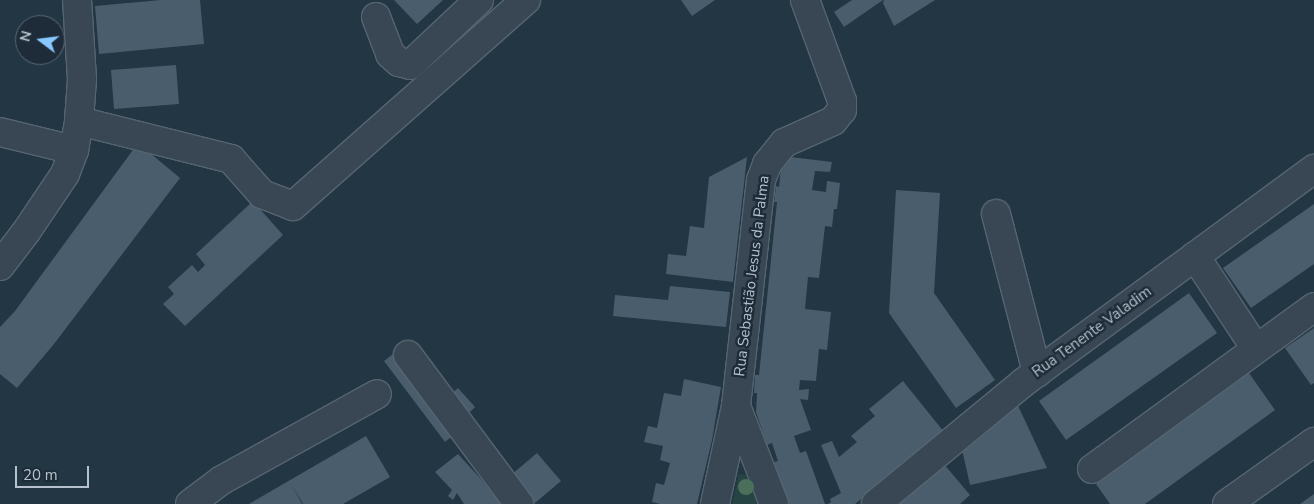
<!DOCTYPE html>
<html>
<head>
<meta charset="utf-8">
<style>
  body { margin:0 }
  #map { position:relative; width:1314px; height:504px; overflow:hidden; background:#233643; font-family:"Nunito Sans",sans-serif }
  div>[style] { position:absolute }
  .green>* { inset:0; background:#264443 }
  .building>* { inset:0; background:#4a5d6d }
  .roads { filter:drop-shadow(1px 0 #566570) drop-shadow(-1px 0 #566570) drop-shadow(0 1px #566570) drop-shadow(0 -1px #566570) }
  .minor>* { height:28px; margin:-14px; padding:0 14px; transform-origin:14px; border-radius:14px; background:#384753 }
  .trees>* { width:16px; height:16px; margin:-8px; border-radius:50%; background:#4a705b }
  span { translate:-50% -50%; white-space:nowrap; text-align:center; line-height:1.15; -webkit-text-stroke:5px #1d2c38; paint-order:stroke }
  .street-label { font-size:15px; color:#b5c2cd }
  .north { position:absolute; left:15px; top:15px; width:50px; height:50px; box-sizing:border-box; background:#1d2c38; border:1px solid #5a6874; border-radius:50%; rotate:285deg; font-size:14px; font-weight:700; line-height:20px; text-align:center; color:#b5c2cd }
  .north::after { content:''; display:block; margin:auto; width:18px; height:22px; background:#88c7ff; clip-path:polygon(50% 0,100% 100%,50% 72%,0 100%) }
  .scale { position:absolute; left:15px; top:466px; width:74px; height:22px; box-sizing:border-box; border:2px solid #b5c2cd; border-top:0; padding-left:6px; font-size:15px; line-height:18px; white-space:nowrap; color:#b5c2cd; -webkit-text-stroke:4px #1d2c38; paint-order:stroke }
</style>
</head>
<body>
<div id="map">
  <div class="green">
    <div style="clip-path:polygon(739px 474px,746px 475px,758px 504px,732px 504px)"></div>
  </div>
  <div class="building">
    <div style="clip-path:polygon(161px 0,200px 0,204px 44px,99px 54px,95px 6px)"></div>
    <div style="clip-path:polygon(394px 0,443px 0,417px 24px)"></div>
    <div style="clip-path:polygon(681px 0,715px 0,692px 16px)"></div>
    <div style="clip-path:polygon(852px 0,883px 0,844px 27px,834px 12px)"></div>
    <div style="clip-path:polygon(884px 0,935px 0,894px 26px,883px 3px)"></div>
    <div style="clip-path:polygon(176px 65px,179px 104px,114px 109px,111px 70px)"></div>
    <div style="clip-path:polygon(138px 143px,180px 178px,54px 344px,17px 388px,0 374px,0 327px,15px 311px)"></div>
    <div style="clip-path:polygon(782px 156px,832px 162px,830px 172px,815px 171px,812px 190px,826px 192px,827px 181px,840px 183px,837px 209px,834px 209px,832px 227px,825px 226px,819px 278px,808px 277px,805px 309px,831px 312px,827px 350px,819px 349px,816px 381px,800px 380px,799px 390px,809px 389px,808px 400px,800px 399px,811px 430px,794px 436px,800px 453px,806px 451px,825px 504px,789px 504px,774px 462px,778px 461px,772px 443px,767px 445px,756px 412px,757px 393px,754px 393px,755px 375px,759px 375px,777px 202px,774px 202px,776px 186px,779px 187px)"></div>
    <div style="clip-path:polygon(747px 157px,733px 282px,666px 274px,668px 254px,686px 256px,690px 226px,704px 228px,709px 177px)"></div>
    <div style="clip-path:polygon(896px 190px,940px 193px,934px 293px,995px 380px,956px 408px,889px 313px)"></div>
    <div style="clip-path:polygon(253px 201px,283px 235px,185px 326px,163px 304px,174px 294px,168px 287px,192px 265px,198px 272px,205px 265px,196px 254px)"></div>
    <div style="clip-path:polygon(1314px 204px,1314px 264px,1251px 308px,1223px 268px)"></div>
    <div style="clip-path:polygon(670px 286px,730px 292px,726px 327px,613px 316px,615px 295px,668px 300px)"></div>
    <div style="clip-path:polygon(1189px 293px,1217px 333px,1066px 440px,1039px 401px)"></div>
    <div style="clip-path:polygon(1314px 328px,1314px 383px,1311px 385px,1285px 348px)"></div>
    <div style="clip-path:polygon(397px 351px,458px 431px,445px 442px,384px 361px)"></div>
    <div style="clip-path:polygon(1249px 373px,1275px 410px,1145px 504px,1110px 504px,1096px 484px)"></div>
    <div style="clip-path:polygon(684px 379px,721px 387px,712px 440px,697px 504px,660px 504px,652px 502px,656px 483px,664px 485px,670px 463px,660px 460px,663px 446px,644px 442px,648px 426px,657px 428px,664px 393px,681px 396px)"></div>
    <div style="clip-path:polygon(903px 381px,944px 432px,855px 504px,828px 504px,831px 502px,830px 499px,841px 493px,821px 445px,832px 441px,839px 457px,857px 442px,851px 436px,875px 416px,869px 409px)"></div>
    <div style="clip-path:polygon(458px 388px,475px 407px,464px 418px,447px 398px)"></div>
    <div style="clip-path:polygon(1015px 399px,1047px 468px,970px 485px,961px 445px)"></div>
    <div style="clip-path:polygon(366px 436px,390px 477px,343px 504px,303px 504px,292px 485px,302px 504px,249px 504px)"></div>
    <div style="clip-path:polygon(537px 453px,561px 481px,535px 503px,511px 475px)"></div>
    <div style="clip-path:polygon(458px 454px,480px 478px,501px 504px,464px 504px,457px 493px,453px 500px,448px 496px,452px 490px,435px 472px)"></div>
    <div style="clip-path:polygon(943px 463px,970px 495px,960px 504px,897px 504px)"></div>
    <div style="clip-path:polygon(1314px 494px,1314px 504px,1300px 504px)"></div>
  </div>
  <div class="roads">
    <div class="minor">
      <div style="left:376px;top:17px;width:40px;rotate:69deg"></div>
      <div style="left:390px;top:54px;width:12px;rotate:42deg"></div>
      <div style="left:399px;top:62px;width:11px;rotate:15deg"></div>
      <div style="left:410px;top:65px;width:95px;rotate:-43.3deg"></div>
      <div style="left:79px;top:121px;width:157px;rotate:14deg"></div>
      <div style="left:231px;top:159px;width:47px;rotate:48.5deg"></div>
      <div style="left:262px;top:194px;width:33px;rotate:21deg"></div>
      <div style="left:293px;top:206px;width:311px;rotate:-41.5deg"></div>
      <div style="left:0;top:132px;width:76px;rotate:13.7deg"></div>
      <div style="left:996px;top:214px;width:164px;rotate:75.5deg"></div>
      <div style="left:1195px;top:256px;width:111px;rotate:56.7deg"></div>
      <div style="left:0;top:266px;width:43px;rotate:-52.6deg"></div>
      <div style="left:26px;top:232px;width:70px;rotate:-56.1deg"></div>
      <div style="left:65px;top:174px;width:26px;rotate:-69deg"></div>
      <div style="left:74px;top:150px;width:29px;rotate:-80deg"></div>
      <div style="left:79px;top:121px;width:42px;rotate:-85.9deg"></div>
      <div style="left:82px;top:79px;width:79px;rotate:-93.6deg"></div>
      <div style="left:408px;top:355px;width:186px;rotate:53.3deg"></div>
      <div style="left:736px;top:406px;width:105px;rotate:68.8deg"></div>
      <div style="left:1092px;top:469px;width:275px;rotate:-36.1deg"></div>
      <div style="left:190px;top:504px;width:40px;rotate:-37deg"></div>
      <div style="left:222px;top:480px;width:177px;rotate:-29deg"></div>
      <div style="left:715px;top:504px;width:100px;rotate:-77.9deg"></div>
      <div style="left:736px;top:406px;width:227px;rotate:-83.7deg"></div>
      <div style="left:761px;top:180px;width:17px;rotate:-69deg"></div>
      <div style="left:767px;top:164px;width:27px;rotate:-51deg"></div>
      <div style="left:784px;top:143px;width:54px;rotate:-24.2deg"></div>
      <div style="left:833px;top:121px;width:14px;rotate:-51deg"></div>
      <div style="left:842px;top:110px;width:9px;rotate:-90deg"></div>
      <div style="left:842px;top:101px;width:108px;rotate:-110.1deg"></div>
      <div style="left:876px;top:504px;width:192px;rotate:-39.5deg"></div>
      <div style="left:1024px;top:382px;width:360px;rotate:-36.3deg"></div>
      <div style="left:1227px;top:504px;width:107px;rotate:-35.5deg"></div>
    </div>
  </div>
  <div class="trees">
    <div style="left:746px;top:487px"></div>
  </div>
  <div class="street-label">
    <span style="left:752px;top:276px;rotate:-83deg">Rua Sebastião Jesus da Palma</span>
    <span style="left:1092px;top:332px;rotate:-36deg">Rua Tenente Valadim</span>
  </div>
  <div class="north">N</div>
  <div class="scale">20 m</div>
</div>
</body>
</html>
